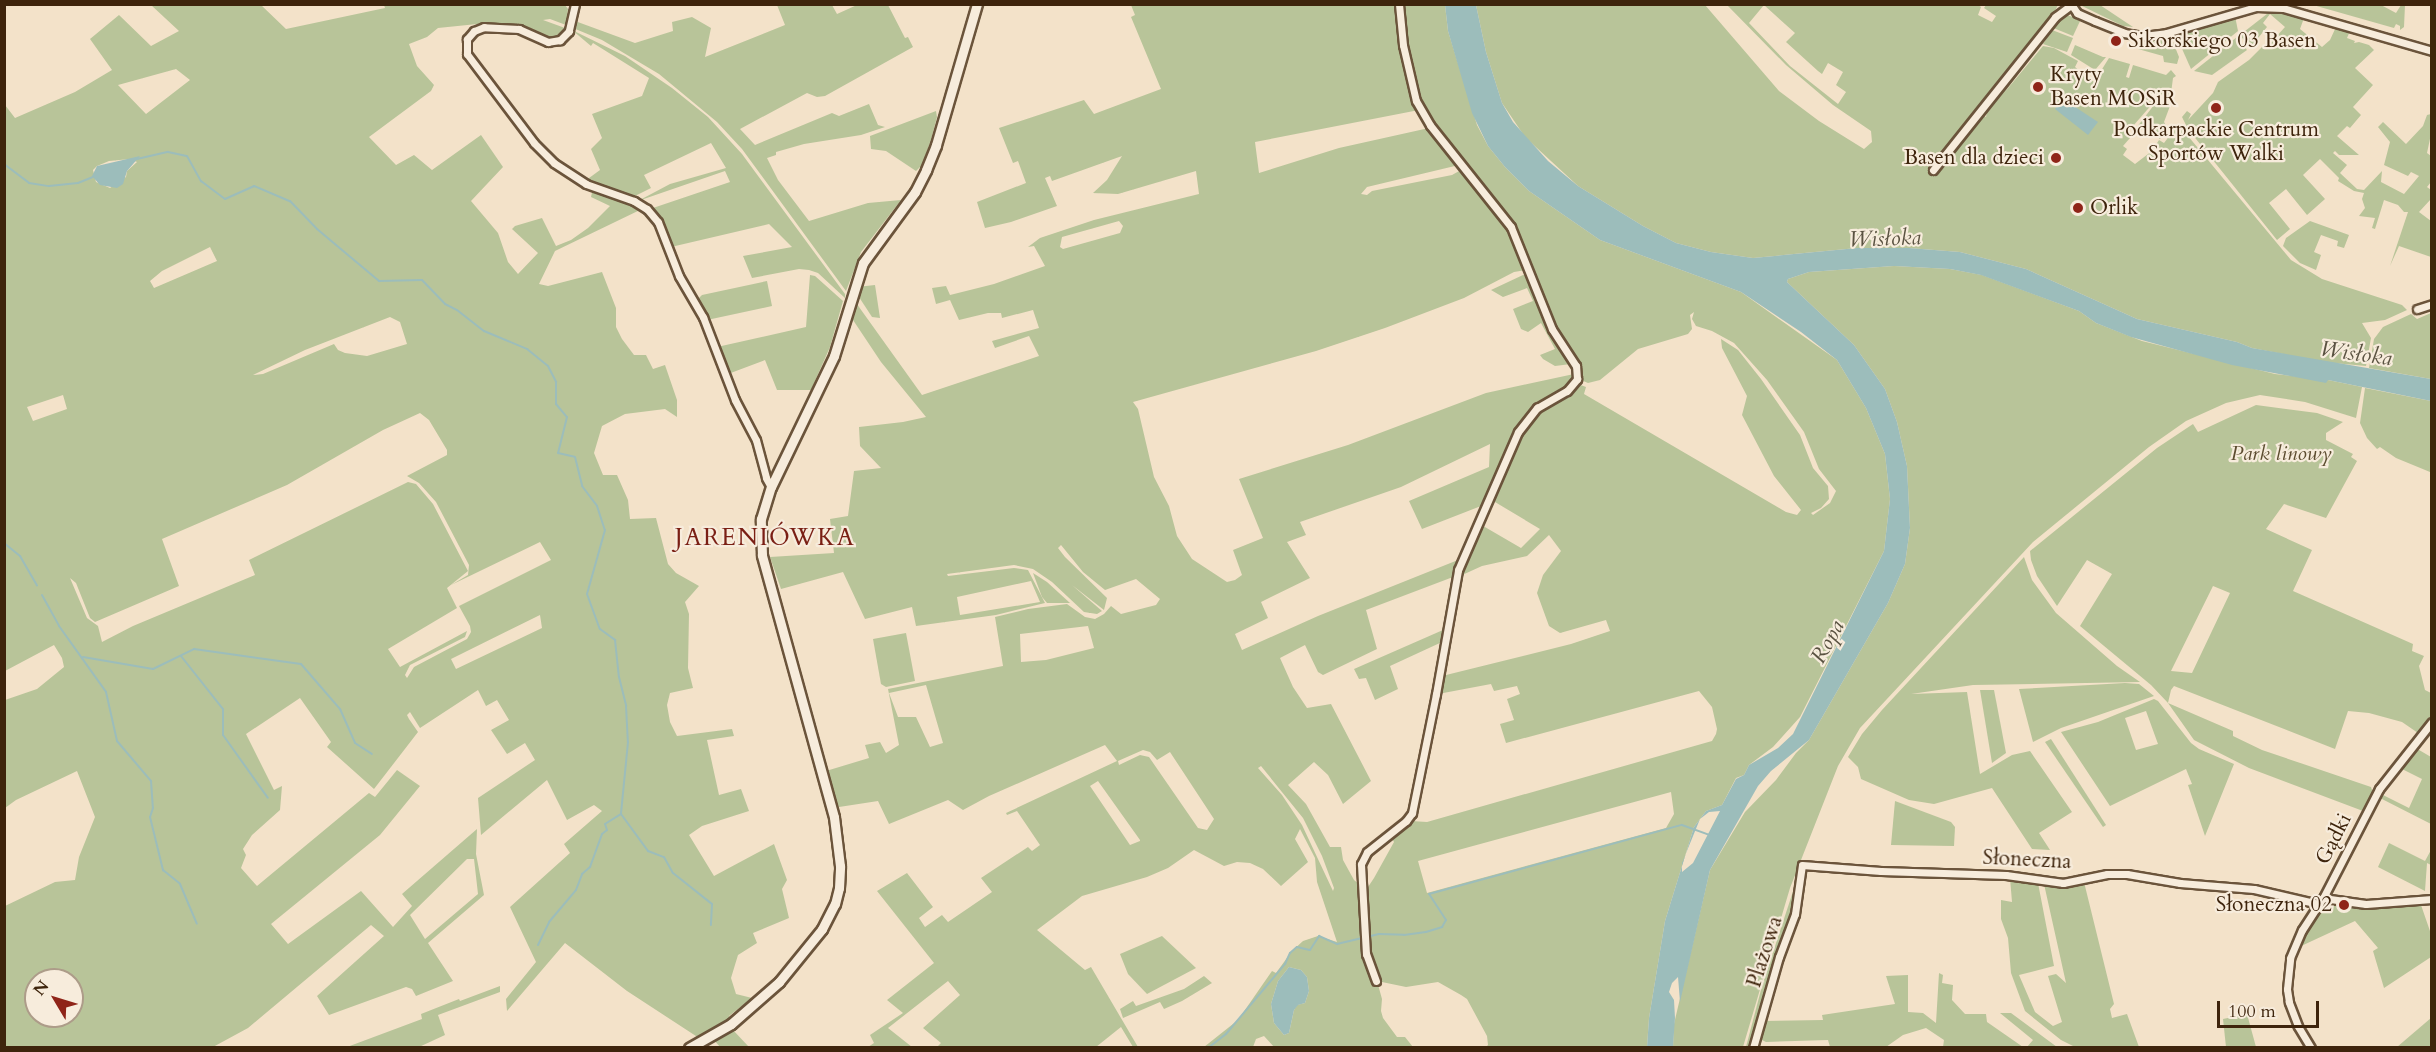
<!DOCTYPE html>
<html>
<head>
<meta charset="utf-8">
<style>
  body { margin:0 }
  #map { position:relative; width:2436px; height:1052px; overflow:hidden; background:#f3e2c9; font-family:Cardo,serif }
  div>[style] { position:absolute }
  .green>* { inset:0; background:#b8c499 }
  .water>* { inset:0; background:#9cbdbb }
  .stream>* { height:2px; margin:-1px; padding:0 1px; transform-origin:1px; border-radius:1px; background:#9cbdbb }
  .roads { filter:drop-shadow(2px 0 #6b543b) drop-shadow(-2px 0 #6b543b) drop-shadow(0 2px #6b543b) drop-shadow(0 -2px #6b543b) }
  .minor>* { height:7px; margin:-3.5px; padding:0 3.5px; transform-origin:3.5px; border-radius:3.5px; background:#f7ecdc }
  .tertiary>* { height:9px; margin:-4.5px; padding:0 4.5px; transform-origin:4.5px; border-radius:4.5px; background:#f7ecdc }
  .dots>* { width:16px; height:16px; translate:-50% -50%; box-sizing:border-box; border:3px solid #f7ecdc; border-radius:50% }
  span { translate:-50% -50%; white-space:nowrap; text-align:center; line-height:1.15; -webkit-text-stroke:4.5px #f7ecdc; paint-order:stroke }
  .poi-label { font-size:21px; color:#3e240c }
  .left { translate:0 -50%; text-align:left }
  .right { translate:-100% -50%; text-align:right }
  .park-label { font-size:21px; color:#5c4c2f; font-style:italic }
  .street-label { font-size:21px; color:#3e240c }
  .water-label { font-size:22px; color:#5a5241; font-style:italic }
  .quarter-label { font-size:24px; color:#7a1f14; letter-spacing:1.5px }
  .frame { position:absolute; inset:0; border:6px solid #3e240c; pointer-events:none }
  .north { position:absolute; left:24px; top:968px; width:60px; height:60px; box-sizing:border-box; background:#f7ecdc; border:2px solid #ad9c89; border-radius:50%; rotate:308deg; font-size:16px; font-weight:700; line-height:24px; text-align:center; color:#3e240c }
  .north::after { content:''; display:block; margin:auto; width:21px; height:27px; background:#8f2418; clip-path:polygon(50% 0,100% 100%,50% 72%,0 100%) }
  .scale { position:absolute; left:2217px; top:1001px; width:102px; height:27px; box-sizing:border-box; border:3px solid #3e240c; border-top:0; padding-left:8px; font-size:18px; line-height:21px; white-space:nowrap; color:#3e240c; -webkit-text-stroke:4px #f7ecdc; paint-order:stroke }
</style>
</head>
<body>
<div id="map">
  <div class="green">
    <div style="clip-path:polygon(evenodd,151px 5px,261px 5px,286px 29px,385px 8px,384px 5px,565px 5px,568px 9px,566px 25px,550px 19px,543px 20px,565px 28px,554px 38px,544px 37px,514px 24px,487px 23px,438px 28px,427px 37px,409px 44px,417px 66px,434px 85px,431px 91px,369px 137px,396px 165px,414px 155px,432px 170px,481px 135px,503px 167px,471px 201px,498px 233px,508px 262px,518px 274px,538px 253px,512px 229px,515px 226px,542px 218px,556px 246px,571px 240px,588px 228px,610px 206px,591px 197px,593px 188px,642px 209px,555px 251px,539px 284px,548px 286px,602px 272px,616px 308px,616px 327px,622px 339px,634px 355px,646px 355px,653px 369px,665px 365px,677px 400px,677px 417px,665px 409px,625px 414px,602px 426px,594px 453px,603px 475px,617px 475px,628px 500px,630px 519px,656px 518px,668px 564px,676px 573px,699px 586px,685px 602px,689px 614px,688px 668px,693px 688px,670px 693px,667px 705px,670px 722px,677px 736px,732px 729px,734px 736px,707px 740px,719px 795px,741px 789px,749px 811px,702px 826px,689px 835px,714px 876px,774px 844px,787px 880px,782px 889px,789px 918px,753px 933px,757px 943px,738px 955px,731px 978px,736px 994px,752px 998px,729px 1016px,730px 1020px,699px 1038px,627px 991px,565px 943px,507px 1011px,506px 999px,536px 962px,510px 907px,570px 853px,564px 844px,602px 811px,594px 805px,567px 820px,547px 780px,481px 835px,478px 798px,535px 760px,525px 743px,507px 754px,491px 730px,509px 720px,497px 700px,486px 706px,478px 690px,420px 728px,410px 712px,407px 715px,409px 719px,418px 732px,374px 789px,327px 747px,331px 742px,300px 698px,246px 734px,274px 790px,282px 786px,280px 810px,252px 835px,243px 849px,246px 855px,241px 868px,257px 886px,369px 793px,375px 797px,397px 770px,420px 786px,380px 835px,271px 924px,288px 944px,361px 891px,393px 927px,412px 906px,402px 894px,477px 829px,476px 854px,484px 895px,428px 943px,453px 981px,416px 996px,412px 989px,406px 987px,329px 1015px,317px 996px,384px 936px,371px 925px,248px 1028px,213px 1047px,5px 1047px,5px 906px,55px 882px,75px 880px,79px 857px,95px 817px,77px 771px,16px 800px,5px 808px,5px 700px,37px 689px,64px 667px,62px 658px,54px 645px,5px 671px,5px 105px,15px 118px,75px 92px,112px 70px,90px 39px,119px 15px,151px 46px,179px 31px,151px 5px,176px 69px,190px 80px,146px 114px,118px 85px,176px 69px,151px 5px,130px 159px,137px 162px,127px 171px,126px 177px,110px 188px,96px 182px,93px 170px,97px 166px,109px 161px,130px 159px,151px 5px,210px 247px,217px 261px,154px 288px,150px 281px,162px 271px,210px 247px,151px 5px,390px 317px,400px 322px,407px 344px,367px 356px,345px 353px,338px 350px,334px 344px,263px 374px,253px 375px,305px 350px,390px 317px,151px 5px,63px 395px,67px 409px,33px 421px,27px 407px,63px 395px,151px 5px,420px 413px,429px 420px,447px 450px,447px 455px,407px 476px,419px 483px,436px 502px,469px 565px,468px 575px,451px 585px,540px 542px,551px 560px,459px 606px,470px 626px,471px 632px,467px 639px,414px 667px,407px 678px,405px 675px,410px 665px,465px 637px,467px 631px,400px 667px,388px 649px,457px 608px,447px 588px,468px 571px,433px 504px,416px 484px,408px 482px,249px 560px,255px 575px,133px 626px,102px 642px,98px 626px,87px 618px,70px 578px,76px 583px,90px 618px,95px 622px,179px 586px,162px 539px,287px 485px,383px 430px,420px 413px,151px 5px,540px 615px,542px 628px,456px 669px,451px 659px,540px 615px,151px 5px,467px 859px,474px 859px,478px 894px,425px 939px,410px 915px,467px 859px,151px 5px,36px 980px,72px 980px,72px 1016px,36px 1016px,36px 980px)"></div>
    <div style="clip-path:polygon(777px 5px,832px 5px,837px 14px,857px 5px,888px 5px,905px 38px,908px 37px,913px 47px,825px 96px,817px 97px,807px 93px,740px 129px,755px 145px,832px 113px,839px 116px,869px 104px,878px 125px,885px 127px,861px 135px,804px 144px,776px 152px,776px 155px,767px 158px,778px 180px,809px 221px,868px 203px,901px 200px,861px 252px,846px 291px,742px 149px,717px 122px,659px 74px,602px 40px,573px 28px,575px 21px,635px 43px,673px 31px,672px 22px,692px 17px,711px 28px,705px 57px,785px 25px)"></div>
    <div style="clip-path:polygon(evenodd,1131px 5px,1397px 5px,1403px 54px,1410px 89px,1419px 110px,1255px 142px,1259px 173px,1339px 148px,1429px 128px,1459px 165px,1367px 187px,1361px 194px,1367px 195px,1372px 191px,1452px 175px,1461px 170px,1507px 227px,1526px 270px,1514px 272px,1464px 298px,1385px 328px,1316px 351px,1133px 402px,1138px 409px,1154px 477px,1169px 506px,1177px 536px,1192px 559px,1227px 582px,1235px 580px,1242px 575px,1233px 550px,1263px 538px,1239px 479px,1348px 445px,1486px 393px,1574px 374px,1570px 385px,1538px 403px,1526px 416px,1508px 447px,1481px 506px,1422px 529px,1409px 501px,1489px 467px,1490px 444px,1401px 487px,1300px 522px,1306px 535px,1287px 542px,1310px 578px,1261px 602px,1268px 618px,1235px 634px,1242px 650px,1318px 616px,1458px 560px,1453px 577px,1366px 610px,1377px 649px,1323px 675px,1318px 672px,1305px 645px,1280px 658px,1293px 687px,1307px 708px,1331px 704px,1371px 781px,1343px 804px,1328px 775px,1314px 762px,1288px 785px,1306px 804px,1330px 847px,1341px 847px,1343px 860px,1354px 880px,1360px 885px,1364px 931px,1366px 931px,1363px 885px,1368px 887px,1374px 878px,1394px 842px,1390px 835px,1411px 821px,1427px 822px,1712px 741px,1716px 734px,1717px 729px,1712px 707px,1699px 691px,1506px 743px,1500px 724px,1514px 720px,1507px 699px,1520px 694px,1517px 686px,1494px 691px,1491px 684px,1438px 694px,1442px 676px,1571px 644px,1610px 631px,1606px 620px,1560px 633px,1549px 626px,1537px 593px,1543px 575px,1561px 551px,1549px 535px,1527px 556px,1482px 566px,1460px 576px,1464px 558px,1478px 523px,1521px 548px,1540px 529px,1490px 499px,1526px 424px,1534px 413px,1549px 402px,1574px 391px,1578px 384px,1586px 387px,1584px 394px,1786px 512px,1797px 515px,1801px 510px,1774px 476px,1742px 415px,1747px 396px,1722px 348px,1721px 339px,1738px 350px,1761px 379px,1800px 435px,1813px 468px,1828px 486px,1829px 499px,1821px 508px,1811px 513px,1813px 515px,1830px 503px,1836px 491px,1819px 469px,1804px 432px,1767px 380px,1734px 343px,1712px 331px,1696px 326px,1692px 319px,1694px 312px,1690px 315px,1692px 329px,1688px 334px,1638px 349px,1600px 380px,1588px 383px,1581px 380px,1578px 364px,1555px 327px,1511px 223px,1452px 152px,1418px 101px,1408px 62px,1401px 5px,1445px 5px,1448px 31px,1477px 125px,1488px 146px,1505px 167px,1529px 191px,1600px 240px,1741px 292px,1837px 360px,1866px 408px,1885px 454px,1890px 499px,1884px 551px,1800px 717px,1773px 747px,1749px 765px,1744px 775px,1736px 778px,1722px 805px,1706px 811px,1694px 827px,1665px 921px,1649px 1018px,1647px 1047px,1486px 1047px,1488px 1045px,1487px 1036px,1467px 999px,1461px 995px,1438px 982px,1406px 987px,1377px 981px,1382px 999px,1381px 1011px,1383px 1018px,1397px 1037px,1405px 1037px,1413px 1047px,1274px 1047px,1264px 1036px,1256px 1039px,1253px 1047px,1204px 1047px,1238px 1020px,1272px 971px,1276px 973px,1292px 951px,1303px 941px,1318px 936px,1337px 942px,1317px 882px,1315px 858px,1300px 829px,1295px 839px,1308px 862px,1281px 886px,1263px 869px,1250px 863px,1237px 862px,1224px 866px,1194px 850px,1168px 868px,1147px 877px,1082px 896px,1037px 930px,1085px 970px,1091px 967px,1138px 1047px,1133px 1047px,1121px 1027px,1096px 1047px,937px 1047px,941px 1043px,923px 1028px,960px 995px,948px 981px,888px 1028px,912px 1047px,868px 1047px,874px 1043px,870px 1035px,903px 1013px,887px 1000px,934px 963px,877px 891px,907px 873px,933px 907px,919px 918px,925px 927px,942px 915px,948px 922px,992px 892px,981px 878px,1028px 847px,1032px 851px,1040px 845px,1017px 811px,1007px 815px,1006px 813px,1117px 761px,1105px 745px,989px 796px,963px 810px,948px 800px,889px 824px,878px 801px,839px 807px,833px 797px,826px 771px,869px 758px,865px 745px,880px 742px,886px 753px,899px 745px,888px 689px,1003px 666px,995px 617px,1028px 609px,1067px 604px,1085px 617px,1095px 619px,1104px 614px,1111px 606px,1121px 614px,1156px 605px,1160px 599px,1136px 579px,1105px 590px,1083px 572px,1061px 545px,1058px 548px,1065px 557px,1107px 598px,1104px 610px,1072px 585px,1102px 611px,1097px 614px,1084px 612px,1052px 582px,1033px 569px,1014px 565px,947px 574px,948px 576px,1014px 568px,1028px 570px,1045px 603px,996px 615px,916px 626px,912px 607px,865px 619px,843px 572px,781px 589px,770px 557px,834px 553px,830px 519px,848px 516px,854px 471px,881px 468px,860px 446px,859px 427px,903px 422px,926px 417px,881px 362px,849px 314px,854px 300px,922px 395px,1039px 356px,1029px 336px,995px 348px,992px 341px,1039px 328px,1033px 310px,1002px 318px,1001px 313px,988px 313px,959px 320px,950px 300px,936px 304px,932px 288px,946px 286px,950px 295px,994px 284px,1045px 266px,1034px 246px,1028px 247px,1040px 238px,1094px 220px,1199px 194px,1196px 171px,1118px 194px,1093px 193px,1107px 180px,1122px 156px,1052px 181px,1050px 176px,1045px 178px,1057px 206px,1011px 222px,985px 228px,977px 202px,1026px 183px,1018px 161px,1013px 163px,999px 128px,1084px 100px,1094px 114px,1161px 89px,1131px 17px,1135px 15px,1131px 5px,1119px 221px,1123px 226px,1120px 233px,1063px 249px,1060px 247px,1062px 237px,1119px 221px,1131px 5px,1031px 581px,1040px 602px,960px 615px,957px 597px,1031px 581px,1131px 5px,1088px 626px,1094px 648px,1046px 660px,1021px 662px,1020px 634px,1088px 626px,1131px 5px,926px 685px,943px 743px,930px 747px,916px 717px,898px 717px,889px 693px,926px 685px,1131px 5px,1143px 750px,1150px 752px,1157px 760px,1170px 752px,1214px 819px,1207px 830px,1198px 828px,1149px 757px,1140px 755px,1119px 765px,1118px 761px,1143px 750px,1131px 5px,1261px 766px,1303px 818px,1322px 856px,1334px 888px,1333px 891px,1302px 825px,1282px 795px,1258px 768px,1261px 766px,1131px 5px,1098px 781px,1140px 840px,1140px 841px,1130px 845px,1090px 786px,1098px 781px,1131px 5px,1671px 792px,1674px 814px,1666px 828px,1427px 893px,1418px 861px,1671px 792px,1131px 5px,1289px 967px,1301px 970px,1307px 977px,1309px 991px,1305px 1003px,1297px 1005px,1294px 1010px,1289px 1033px,1284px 1035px,1274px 1023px,1271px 1004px,1278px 981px,1289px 967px)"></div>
    <div style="clip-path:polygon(evenodd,1476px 5px,1705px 5px,1779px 91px,1819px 121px,1864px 149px,1872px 142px,1871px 131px,1833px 105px,1786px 65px,1727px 5px,1978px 5px,1981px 7px,1978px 15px,1992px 22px,1996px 16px,1984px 8px,1986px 5px,2058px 5px,2050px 20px,1946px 151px,1939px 153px,1942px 156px,1981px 114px,1986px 117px,1988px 106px,2034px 47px,2039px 46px,2004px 93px,2043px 46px,2054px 48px,2078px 61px,2075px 67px,2094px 82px,2109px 58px,2130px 64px,2126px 77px,2129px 78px,2133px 65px,2166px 75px,2171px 70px,2176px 76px,2173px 78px,2170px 101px,2164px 101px,2153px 93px,2147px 101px,2154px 102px,2126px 134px,2130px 138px,2123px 146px,2127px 149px,2123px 155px,2135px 164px,2152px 151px,2159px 140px,2164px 143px,2174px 130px,2183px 130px,2291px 260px,2322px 279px,2402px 305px,2407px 310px,2385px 320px,2362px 323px,2371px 338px,2366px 366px,2323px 362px,2252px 348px,2237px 342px,2137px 319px,2026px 269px,1960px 252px,1909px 248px,1857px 248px,1753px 258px,1711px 252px,1676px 243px,1643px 226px,1578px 186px,1525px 137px,1502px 103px,1486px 52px,1476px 5px,1764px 5px,1795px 33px,1786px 42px,1818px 71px,1822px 74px,1828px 63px,1843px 72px,1836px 85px,1846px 92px,1838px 104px,1790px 66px,1749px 23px,1764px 5px)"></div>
    <div style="clip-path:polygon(2080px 5px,2100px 5px,2133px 27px,2123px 26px)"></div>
    <div style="clip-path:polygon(2313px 5px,2381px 5px,2396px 13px,2401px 5px,2405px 5px,2404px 27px,2400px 30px,2400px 26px,2396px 24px,2394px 28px)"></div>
    <div style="clip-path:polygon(2272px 10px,2304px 18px,2300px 29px,2322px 47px,2330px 40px,2336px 27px,2350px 31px,2347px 38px,2355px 41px,2354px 43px,2359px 42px,2369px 45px,2374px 50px,2355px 68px,2373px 85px,2353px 107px,2361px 115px,2350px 128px,2347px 126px,2337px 136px,2359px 155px,2339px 155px,2335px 151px,2333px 153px,2347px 165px,2340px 173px,2357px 189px,2364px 190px,2382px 171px,2381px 182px,2404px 194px,2419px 176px,2411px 172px,2408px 176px,2384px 165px,2390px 142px,2378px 127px,2383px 122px,2406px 144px,2423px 126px,2427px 115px,2431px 114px,2431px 134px,2427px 153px,2431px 156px,2431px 182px,2427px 187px,2431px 190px,2431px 199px,2419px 212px,2431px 221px,2431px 257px,2399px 246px,2390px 266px,2408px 212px,2404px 212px,2398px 205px,2384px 200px,2375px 229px,2372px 228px,2375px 218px,2359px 216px,2365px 208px,2362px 199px,2364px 193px,2354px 191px,2338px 181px,2339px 178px,2320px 159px,2303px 175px,2325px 199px,2307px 215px,2286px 189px,2269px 203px,2290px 229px,2277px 240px,2188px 129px,2182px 117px,2187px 111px,2191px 114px,2188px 120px,2213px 93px,2218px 82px,2249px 60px,2262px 47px,2265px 49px,2285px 27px,2270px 14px,2263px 23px,2267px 27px,2250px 48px,2240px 35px)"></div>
    <div style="clip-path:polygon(2066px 15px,2081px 19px,2073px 36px,2051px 27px)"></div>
    <div style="clip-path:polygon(2235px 16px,2238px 31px,2191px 69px,2179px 42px,2180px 34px)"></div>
    <div style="clip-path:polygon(572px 30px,625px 56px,672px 88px,708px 117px,742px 154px,845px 294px,845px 298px,818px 273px,809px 270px,799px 269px,752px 278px,743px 256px,792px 247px,769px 224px,671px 247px,650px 209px,730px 182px,725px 171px,638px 201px,670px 184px,726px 168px,711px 143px,644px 175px,651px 188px,631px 198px,585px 181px,600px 170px,591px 149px,602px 138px,592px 114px,642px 96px,649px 78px,593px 43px,591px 46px)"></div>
    <div style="clip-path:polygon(2052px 30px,2073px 38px,2067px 52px,2043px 44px)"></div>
    <div style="clip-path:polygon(2167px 37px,2173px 42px,2179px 57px,2177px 64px,2164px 62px,2163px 56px,2138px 49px,2140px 40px)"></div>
    <div style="clip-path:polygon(2237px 37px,2247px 50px,2212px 75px,2194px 71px)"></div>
    <div style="clip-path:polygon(2075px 45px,2103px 57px,2106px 57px,2095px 70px,2071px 55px)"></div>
    <div style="clip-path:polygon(2154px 105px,2170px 106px,2164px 122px,2167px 127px,2160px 139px,2144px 127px,2141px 130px,2137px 127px)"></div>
    <div style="clip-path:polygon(936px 111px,937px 117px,931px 140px,922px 165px,916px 171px,886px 151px,871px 149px,870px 136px)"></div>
    <div style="clip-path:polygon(2310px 221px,2349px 235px,2344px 248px,2337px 246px,2338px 241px,2321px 235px,2314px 252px,2321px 255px,2316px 270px,2300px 263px,2283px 246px,2286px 238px)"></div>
    <div style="clip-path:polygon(1894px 266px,1950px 269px,1982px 275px,2079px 311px,2096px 323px,2142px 341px,2275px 374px,2328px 380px,2362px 387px,2356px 418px,2305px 402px,2260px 395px,2226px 403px,2186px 421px,2149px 447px,2033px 542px,1860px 728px,1838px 766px,1790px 888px,1743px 1047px,1673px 1047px,1674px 1024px,1710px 870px,1745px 812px,1776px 780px,1796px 753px,1809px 740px,1888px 603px,1905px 564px,1910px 528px,1907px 466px,1897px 422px,1885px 389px,1854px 345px,1787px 282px,1788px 279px,1809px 272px)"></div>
    <div style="clip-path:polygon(810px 275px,815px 276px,843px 301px,830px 347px,811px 390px,777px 390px,765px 360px,728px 374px,717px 347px,806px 327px)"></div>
    <div style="clip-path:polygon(1523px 275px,1528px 276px,1571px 364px,1555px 366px,1543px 359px,1540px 355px,1555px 349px,1541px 323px,1528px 332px,1521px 329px,1513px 309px,1533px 301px,1527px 288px,1503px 297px,1491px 290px)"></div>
    <div style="clip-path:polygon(767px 281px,772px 306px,707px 320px,698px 299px,702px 295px)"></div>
    <div style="clip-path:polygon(875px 285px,880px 318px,872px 317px,857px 294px,857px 287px)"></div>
    <div style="clip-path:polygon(2431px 313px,2431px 379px,2369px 368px,2374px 339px,2383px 327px,2411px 314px,2417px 319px)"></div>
    <div style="clip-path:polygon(2365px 388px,2431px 401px,2430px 472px,2396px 458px,2380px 447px,2377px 449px,2367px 438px,2360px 423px)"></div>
    <div style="clip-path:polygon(evenodd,2256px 405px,2317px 413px,2343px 422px,2326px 433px,2326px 440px,2353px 454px,2351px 457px,2357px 461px,2326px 518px,2284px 504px,2266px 529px,2312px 550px,2293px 591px,2413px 644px,2412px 651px,2424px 656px,2419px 666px,2425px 690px,2431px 693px,2431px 717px,2418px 733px,2402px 722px,2369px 713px,2348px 711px,2335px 749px,2174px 686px,2171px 690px,2168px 703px,2233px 731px,2233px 736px,2262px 750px,2371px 787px,2373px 793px,2363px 811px,2249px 768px,2194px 740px,2168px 703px,2151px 685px,2080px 626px,2112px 574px,2087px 560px,2057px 606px,2037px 576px,2031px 560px,2030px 551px,2157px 448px,2193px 424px,2198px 432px,2256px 405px,2213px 586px,2230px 593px,2192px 673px,2171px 671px,2213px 586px)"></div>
    <div style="clip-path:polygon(2024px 557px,2032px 580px,2056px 613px,2117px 666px,2140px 682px,1973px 685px,1911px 694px,1967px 692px,1980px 774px,2012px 755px,2030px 751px,2072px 812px,2039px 833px,2050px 850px,2032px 849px,1992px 788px,1934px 804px,1909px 800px,1861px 779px,1858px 767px,1848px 757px,1862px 734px,1882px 710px)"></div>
    <div style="clip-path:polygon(1033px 573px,1047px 582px,1070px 603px,1047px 603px,1042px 597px)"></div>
    <div style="clip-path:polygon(1443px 630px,1445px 632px,1442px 642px,1390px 666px,1398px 689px,1375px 700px,1366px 678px,1359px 679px,1354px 669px)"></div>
    <div style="clip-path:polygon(906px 633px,915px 681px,886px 687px,881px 684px,873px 639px)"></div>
    <div style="clip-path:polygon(2125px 683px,2139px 684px,2154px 696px,2061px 728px,2033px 742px,2019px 689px)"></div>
    <div style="clip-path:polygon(1980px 690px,1994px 690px,2006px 753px,1992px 763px)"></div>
    <div style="clip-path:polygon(evenodd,2154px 699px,2158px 701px,2191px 743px,2199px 749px,2234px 764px,2205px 836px,2188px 785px,2192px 784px,2186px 769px,2110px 806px,2061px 732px,2098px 722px,2154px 699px,2146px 711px,2158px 744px,2136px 750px,2125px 718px,2146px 711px)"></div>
    <div style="clip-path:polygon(2051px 739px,2106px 825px,2103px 827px,2045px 742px)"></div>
    <div style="clip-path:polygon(2414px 747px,2431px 757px,2431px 824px,2380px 798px,2381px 794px,2409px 808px,2422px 779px,2398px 767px)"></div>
    <div style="clip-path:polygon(1895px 801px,1951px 822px,1955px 827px,1954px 846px,1891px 845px)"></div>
    <div style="clip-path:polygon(2389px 843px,2425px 861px,2431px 850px,2431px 865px,2427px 863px,2425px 891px,2378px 867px)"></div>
    <div style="clip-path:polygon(1800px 870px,1796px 901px,1751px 1047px,1746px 1047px,1762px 986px)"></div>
    <div style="clip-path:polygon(2010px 878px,2038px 883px,2054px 966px,2019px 975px,2035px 1012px,2053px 1026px,2062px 1022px,2048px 976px,2056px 974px,2066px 983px,2044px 884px,2084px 882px,2114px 1004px,2110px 1009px,2112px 1018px,2127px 1014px,2139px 1047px,2075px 1047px,2061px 1040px,2025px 1011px,2011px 973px,2008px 938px,2001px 919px,2001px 900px,2012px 902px)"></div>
    <div style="clip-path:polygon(2333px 905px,2362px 907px,2421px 905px,2431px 934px,2431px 957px,2384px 988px,2373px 951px,2378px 948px,2355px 921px,2299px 947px,2313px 918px,2322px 908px)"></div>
    <div style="clip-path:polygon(1162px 936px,1196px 968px,1147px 994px,1128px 974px,1120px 954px)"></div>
    <div style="clip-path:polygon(1939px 973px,1943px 975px,1942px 983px,1953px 985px,1952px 1000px,1965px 1014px,1986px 1014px,1987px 1022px,2023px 1047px,1943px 1047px,1944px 1040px,1926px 1028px,1903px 1035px,1886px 1047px,1830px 1047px,1828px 1040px,1766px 1042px,1758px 1038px,1762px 1021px,1823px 1020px,1822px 1015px,1895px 1004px,1886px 976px,1908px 975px,1908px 1012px,1923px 1013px,1936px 1023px)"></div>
    <div style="clip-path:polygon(1204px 976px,1212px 983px,1182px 1001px,1164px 1009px,1160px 1002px,1123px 1018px,1120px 1009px,1133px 1001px,1136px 1006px,1184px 989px)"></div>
    <div style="clip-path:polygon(500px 986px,500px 992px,438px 1015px,445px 1035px,419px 1047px,347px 1047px,422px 1019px,421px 1014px,459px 999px,460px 1001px)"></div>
    <div style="clip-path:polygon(2000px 1013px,2011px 1013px,2057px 1047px,2027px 1047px,2033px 1040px)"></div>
    <div style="clip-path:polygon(2247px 1014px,2256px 1047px,2226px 1047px,2223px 1019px)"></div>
    <div style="clip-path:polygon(2431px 1018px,2431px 1047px,2397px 1047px)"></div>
    <div style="clip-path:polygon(732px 1029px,749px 1047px,720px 1047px,714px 1040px)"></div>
  </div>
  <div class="water">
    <div style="clip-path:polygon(evenodd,1445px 5px,1476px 5px,1486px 52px,1502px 103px,1513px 122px,1548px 161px,1578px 186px,1643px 226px,1676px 243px,1711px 252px,1753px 258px,1857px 248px,1909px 248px,1960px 252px,2026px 269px,2137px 319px,2237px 342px,2252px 348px,2431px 379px,2431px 401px,2328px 380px,2326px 383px,2232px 365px,2131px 337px,2096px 323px,2079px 311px,1981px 275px,1950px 269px,1894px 266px,1809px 272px,1788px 279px,1787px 282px,1854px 345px,1885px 389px,1897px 422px,1907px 466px,1910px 528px,1905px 564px,1888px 603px,1809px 740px,1771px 771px,1758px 786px,1710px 870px,1680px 1002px,1678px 977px,1672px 983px,1669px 992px,1674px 1000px,1675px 1018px,1673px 1047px,1647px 1047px,1649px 1018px,1665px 921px,1694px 827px,1706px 811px,1722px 805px,1736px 779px,1744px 775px,1749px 765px,1778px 748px,1793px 734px,1884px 551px,1890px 499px,1885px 454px,1866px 408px,1837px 360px,1801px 332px,1741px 292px,1600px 240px,1529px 191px,1505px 167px,1488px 146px,1472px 113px,1448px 31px,1445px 5px,1720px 811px,1693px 863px,1682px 872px,1682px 863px,1700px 819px,1709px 812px,1720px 811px)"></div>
    <div style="clip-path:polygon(2063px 99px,2098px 122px,2088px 135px,2055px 109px)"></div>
    <div style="clip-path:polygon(140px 156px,127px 171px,123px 184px,117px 188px,100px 185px,92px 176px,97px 166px)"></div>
    <div style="clip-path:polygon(1289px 967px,1301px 970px,1307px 977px,1309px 991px,1305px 1003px,1298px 1005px,1294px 1010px,1289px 1033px,1284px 1035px,1274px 1023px,1271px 1004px,1278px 981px)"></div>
  </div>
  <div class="stream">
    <div style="left:137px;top:159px;width:32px;rotate:-13deg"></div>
    <div style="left:168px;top:152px;width:19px;rotate:12deg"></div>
    <div style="left:187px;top:156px;width:29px;rotate:61deg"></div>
    <div style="left:201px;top:181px;width:30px;rotate:37deg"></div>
    <div style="left:225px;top:199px;width:32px;rotate:-24deg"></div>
    <div style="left:254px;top:186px;width:39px;rotate:23deg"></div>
    <div style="left:290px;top:201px;width:39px;rotate:46deg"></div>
    <div style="left:317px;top:229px;width:81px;rotate:40deg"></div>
    <div style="left:379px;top:281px;width:43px;rotate:-1.3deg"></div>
    <div style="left:422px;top:280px;width:33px;rotate:46deg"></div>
    <div style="left:445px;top:304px;width:13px;rotate:27deg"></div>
    <div style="left:457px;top:310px;width:34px;rotate:38deg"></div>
    <div style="left:484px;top:331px;width:47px;rotate:22.7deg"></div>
    <div style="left:527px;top:349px;width:27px;rotate:39deg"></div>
    <div style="left:548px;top:366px;width:18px;rotate:63deg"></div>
    <div style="left:556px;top:382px;width:22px;rotate:90deg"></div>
    <div style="left:556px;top:404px;width:17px;rotate:50deg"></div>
    <div style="left:567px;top:417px;width:37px;rotate:104deg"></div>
    <div style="left:558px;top:453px;width:17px;rotate:13deg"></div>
    <div style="left:575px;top:457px;width:30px;rotate:76deg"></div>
    <div style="left:582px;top:486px;width:25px;rotate:53deg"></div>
    <div style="left:597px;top:506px;width:25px;rotate:72deg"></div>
    <div style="left:605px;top:530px;width:66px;rotate:105.7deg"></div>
    <div style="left:587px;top:594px;width:37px;rotate:70deg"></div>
    <div style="left:600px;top:629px;width:19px;rotate:36deg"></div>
    <div style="left:615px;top:640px;width:37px;rotate:84deg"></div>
    <div style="left:619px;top:677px;width:30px;rotate:76deg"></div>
    <div style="left:626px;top:706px;width:36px;rotate:87deg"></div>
    <div style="left:628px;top:742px;width:72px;rotate:95.6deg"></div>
    <div style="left:621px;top:814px;width:46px;rotate:53.9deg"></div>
    <div style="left:648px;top:851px;width:17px;rotate:21deg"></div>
    <div style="left:664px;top:857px;width:18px;rotate:61deg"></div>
    <div style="left:673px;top:873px;width:50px;rotate:38.5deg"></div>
    <div style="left:712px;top:904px;width:21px;rotate:93deg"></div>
    <div style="left:4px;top:164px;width:31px;rotate:37deg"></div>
    <div style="left:29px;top:183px;width:20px;rotate:9deg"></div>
    <div style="left:49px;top:186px;width:29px;rotate:-6deg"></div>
    <div style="left:78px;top:183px;width:16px;rotate:-22deg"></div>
    <div style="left:4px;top:543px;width:21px;rotate:39deg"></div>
    <div style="left:20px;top:556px;width:34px;rotate:60deg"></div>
    <div style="left:42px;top:595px;width:35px;rotate:61deg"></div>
    <div style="left:59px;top:626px;width:81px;rotate:54.5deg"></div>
    <div style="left:106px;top:692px;width:50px;rotate:77.3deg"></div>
    <div style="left:117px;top:741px;width:52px;rotate:49.6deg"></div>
    <div style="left:151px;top:781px;width:27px;rotate:86deg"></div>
    <div style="left:153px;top:808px;width:9px;rotate:108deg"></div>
    <div style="left:150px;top:817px;width:55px;rotate:76.2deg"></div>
    <div style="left:163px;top:870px;width:22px;rotate:39deg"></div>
    <div style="left:180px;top:884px;width:43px;rotate:67deg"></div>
    <div style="left:181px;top:656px;width:68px;rotate:51.6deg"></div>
    <div style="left:223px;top:709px;width:26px;rotate:90deg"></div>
    <div style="left:223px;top:735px;width:77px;rotate:54.5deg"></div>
    <div style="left:83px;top:657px;width:71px;rotate:9.7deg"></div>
    <div style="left:153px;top:669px;width:46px;rotate:-26deg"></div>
    <div style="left:194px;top:649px;width:108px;rotate:8deg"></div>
    <div style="left:301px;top:664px;width:60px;rotate:49.1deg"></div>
    <div style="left:340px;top:709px;width:37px;rotate:66deg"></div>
    <div style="left:355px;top:743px;width:20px;rotate:33deg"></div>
    <div style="left:538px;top:945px;width:25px;rotate:-64deg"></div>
    <div style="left:549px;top:922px;width:42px;rotate:-49.8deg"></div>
    <div style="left:576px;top:890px;width:17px;rotate:-69deg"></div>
    <div style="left:582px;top:874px;width:11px;rotate:-41deg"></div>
    <div style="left:590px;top:867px;width:35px;rotate:-70deg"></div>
    <div style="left:602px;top:834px;width:6px;rotate:-39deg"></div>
    <div style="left:607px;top:830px;width:6px;rotate:-108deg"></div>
    <div style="left:605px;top:824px;width:19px;rotate:-32deg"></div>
    <div style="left:1208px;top:1048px;width:23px;rotate:-38deg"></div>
    <div style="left:1226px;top:1034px;width:92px;rotate:-49.9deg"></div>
    <div style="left:1285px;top:964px;width:12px;rotate:-66deg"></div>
    <div style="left:1290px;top:953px;width:9px;rotate:-41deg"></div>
    <div style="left:1297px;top:947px;width:13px;rotate:13deg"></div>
    <div style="left:1310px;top:950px;width:17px;rotate:-57deg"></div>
    <div style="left:1319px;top:936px;width:20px;rotate:24deg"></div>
    <div style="left:1337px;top:944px;width:43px;rotate:-13.4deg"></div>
    <div style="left:1379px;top:934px;width:25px;rotate:2deg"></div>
    <div style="left:1404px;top:935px;width:22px;rotate:-8deg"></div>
    <div style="left:1426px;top:932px;width:17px;rotate:-17deg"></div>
    <div style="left:1442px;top:927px;width:8px;rotate:-60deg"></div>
    <div style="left:1446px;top:920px;width:31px;rotate:-123deg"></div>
    <div style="left:1429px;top:894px;width:262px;rotate:-15.3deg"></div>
    <div style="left:1682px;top:825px;width:29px;rotate:20deg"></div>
  </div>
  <div class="roads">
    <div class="minor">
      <div style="left:575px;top:4px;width:28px;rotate:103deg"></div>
      <div style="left:569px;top:31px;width:13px;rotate:135deg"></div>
      <div style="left:560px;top:40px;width:12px;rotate:171deg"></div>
      <div style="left:548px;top:42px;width:32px;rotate:-156deg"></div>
      <div style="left:519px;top:29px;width:35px;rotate:-177deg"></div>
      <div style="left:484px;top:27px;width:11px;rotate:158deg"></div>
      <div style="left:474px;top:31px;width:11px;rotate:131deg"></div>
      <div style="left:467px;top:39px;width:15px;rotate:90deg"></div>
      <div style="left:467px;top:54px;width:111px;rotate:53deg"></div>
      <div style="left:534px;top:143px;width:28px;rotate:45deg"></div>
      <div style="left:554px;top:163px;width:38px;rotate:33deg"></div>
      <div style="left:586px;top:184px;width:51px;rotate:19.5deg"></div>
      <div style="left:634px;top:201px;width:15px;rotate:32deg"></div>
      <div style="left:647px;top:209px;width:17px;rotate:50deg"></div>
      <div style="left:658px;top:222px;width:58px;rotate:68.7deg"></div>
      <div style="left:679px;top:276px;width:48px;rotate:59.7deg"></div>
      <div style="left:703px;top:317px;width:89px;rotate:68.9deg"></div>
      <div style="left:735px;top:400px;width:45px;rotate:62.3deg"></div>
      <div style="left:756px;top:440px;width:39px;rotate:75deg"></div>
      <div style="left:766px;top:478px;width:10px;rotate:61deg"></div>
      <div style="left:2071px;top:4px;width:11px;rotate:56deg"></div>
      <div style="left:2077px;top:13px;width:20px;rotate:24deg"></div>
      <div style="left:2095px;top:21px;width:31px;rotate:22deg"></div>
      <div style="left:2124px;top:33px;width:19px;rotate:9deg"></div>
      <div style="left:2143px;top:36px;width:23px;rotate:-7deg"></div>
      <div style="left:2166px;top:33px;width:94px;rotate:-16.1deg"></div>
      <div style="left:2256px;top:7px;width:27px;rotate:2deg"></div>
      <div style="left:2283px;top:8px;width:155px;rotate:16.1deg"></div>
      <div style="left:1933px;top:170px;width:196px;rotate:-51.4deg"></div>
      <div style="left:2055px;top:17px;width:20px;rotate:-37deg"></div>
      <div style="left:2417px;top:309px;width:16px;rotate:-18deg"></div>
      <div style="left:2323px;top:898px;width:43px;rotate:7.9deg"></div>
      <div style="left:2366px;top:904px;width:66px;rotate:-4.3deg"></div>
      <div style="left:1376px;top:981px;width:29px;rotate:-110deg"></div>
      <div style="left:1366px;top:954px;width:90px;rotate:-93.2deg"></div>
      <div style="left:1361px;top:864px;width:13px;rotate:-63deg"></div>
      <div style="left:1367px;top:852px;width:50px;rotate:-38.5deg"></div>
      <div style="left:1406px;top:821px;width:10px;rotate:-53deg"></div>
      <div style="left:1412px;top:813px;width:121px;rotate:-78.6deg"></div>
      <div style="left:1436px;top:694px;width:126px;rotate:-79.9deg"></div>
      <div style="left:1458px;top:570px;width:150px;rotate:-66.5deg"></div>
      <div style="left:1518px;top:432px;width:31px;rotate:-52deg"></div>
      <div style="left:1537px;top:408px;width:34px;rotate:-30deg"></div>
      <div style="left:1567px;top:391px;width:16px;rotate:-50deg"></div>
      <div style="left:1577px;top:379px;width:13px;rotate:-94deg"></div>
      <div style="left:1576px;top:366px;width:44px;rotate:-123deg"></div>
      <div style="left:1552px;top:329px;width:110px;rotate:-111.9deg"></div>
      <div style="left:1511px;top:227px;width:130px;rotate:-128.5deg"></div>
      <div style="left:1430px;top:125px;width:28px;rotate:-120deg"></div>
      <div style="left:1416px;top:101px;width:57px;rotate:-103.1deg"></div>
      <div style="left:1403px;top:45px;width:41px;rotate:-95.6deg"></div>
      <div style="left:1753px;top:1048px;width:95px;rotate:-74.1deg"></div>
      <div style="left:1779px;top:957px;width:46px;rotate:-69.6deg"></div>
      <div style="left:1795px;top:914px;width:49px;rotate:-81.9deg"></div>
      <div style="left:1802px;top:865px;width:79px;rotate:4.3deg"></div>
      <div style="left:1881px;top:871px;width:125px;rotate:1.8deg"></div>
      <div style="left:2006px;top:875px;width:58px;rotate:8deg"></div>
      <div style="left:2063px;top:883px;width:45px;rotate:-11.6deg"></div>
      <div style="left:2107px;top:874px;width:20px"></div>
      <div style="left:2127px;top:874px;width:54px;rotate:9.6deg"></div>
      <div style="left:2180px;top:883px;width:74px;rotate:4.6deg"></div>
      <div style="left:2254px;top:889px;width:67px;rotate:13deg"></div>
      <div style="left:2311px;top:1048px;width:26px;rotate:-121deg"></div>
      <div style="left:2298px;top:1026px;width:26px;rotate:-111deg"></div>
      <div style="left:2289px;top:1002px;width:13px;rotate:-99deg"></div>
      <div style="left:2287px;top:989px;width:31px;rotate:-84deg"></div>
      <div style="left:2290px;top:958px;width:30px;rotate:-67deg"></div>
      <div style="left:2302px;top:930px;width:38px;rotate:-57deg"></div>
      <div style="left:2323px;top:898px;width:123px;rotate:-62.8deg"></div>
      <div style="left:2379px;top:789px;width:85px;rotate:-51.7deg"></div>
    </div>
    <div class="tertiary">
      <div style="left:689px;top:1048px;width:48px;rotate:-29.7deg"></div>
      <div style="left:731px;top:1024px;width:64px;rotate:-41.2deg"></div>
      <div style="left:779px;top:982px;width:68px;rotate:-50.9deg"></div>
      <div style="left:822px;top:929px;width:28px;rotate:-63deg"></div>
      <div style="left:835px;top:904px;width:16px;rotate:-76deg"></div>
      <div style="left:839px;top:888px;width:22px;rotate:-87deg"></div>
      <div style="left:840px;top:866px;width:49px;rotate:-97deg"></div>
      <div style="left:834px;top:817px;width:272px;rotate:-105.4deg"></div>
      <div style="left:762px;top:555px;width:36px;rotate:-92deg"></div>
      <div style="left:761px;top:519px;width:34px;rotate:-73deg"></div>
      <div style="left:771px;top:487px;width:145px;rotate:-64.3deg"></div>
      <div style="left:834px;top:356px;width:97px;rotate:-72.7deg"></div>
      <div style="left:863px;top:263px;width:88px;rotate:-53.8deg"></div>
      <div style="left:915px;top:192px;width:25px;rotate:-63deg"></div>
      <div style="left:926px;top:170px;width:27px;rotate:-68deg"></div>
      <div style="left:936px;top:145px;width:147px;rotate:-73.8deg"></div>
    </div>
  </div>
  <div class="dots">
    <div style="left:2116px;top:41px;background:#8f2418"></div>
    <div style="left:2038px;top:87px;background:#8f2418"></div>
    <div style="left:2216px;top:108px;background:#8f2418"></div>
    <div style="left:2056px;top:158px;background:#8f2418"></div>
    <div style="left:2078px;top:208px;background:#8f2418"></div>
    <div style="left:2344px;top:905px;background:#8f2418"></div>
  </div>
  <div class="poi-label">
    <span class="left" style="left:2128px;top:41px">Sikorskiego 03 Basen</span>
    <span class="left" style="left:2050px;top:87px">Kryty<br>Basen MOSiR</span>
    <span style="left:2216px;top:142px">Podkarpackie Centrum<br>Sportów Walki</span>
    <span class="right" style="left:2044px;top:158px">Basen dla dzieci</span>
    <span class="left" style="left:2090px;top:208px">Orlik</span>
    <span class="right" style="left:2332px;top:905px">Słoneczna 02</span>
  </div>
  <div class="park-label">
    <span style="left:2281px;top:454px">Park linowy</span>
  </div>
  <div class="street-label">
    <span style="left:2334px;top:839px;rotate:-63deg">Gądki</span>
    <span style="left:2027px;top:860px;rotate:3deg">Słoneczna</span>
    <span style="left:1765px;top:952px;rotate:-72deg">Plażowa</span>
  </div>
  <div class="water-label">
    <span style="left:1885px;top:239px;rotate:-2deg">Wisłoka</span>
    <span style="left:2356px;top:354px;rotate:8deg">Wisłoka</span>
    <span style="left:1828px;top:642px;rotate:-61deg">Ropa</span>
  </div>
  <div class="quarter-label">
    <span style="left:765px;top:538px">JARENIÓWKA</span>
  </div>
  <div class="frame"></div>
  <div class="north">N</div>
  <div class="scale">100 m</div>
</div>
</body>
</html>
